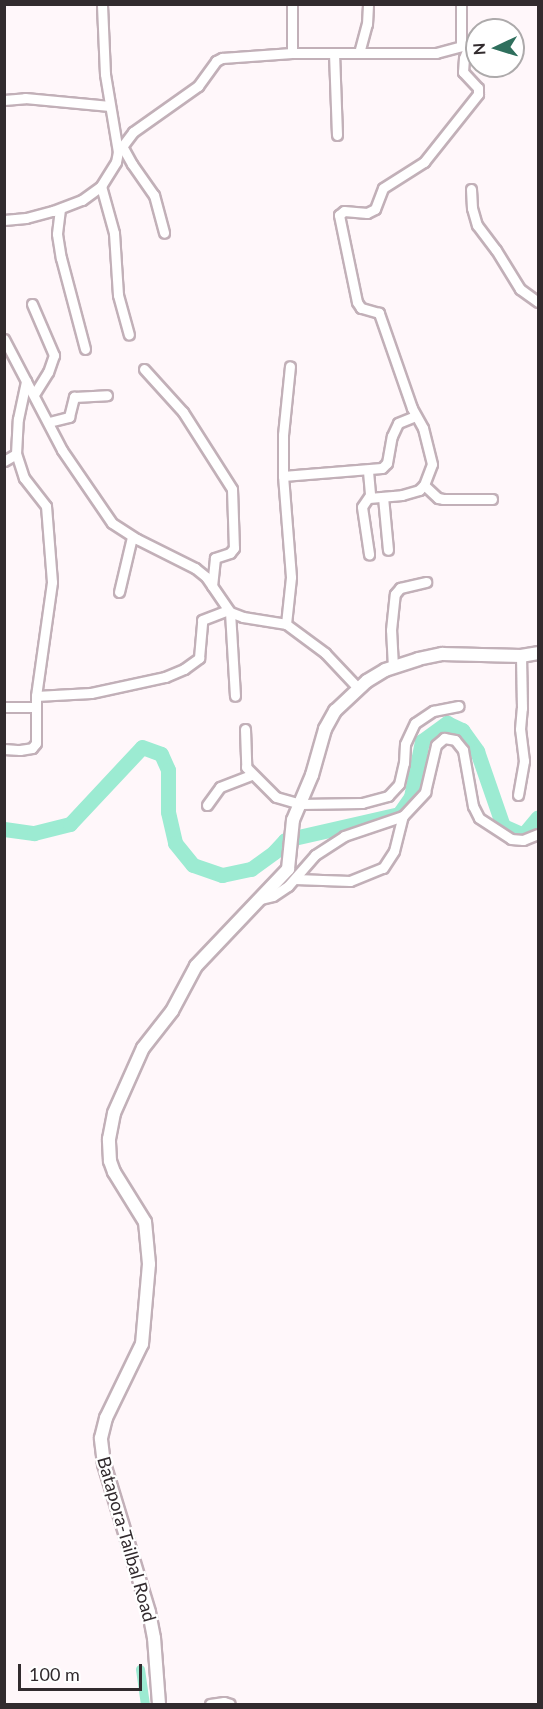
<!DOCTYPE html>
<html>
<head>
<meta charset="utf-8">
<style>
  body { margin:0 }
  #map { position:relative; width:543px; height:1709px; overflow:hidden; background:#fff7fa; font-family:Lato,sans-serif }
  div>[style] { position:absolute }
  .canal>* { height:9px; margin:-4.5px; padding:0 4.5px; transform-origin:4.5px; border-radius:4.5px; background:#9cebd2 }
  .river>* { height:15px; margin:-7.5px; padding:0 7.5px; transform-origin:7.5px; border-radius:7.5px; background:#9cebd2 }
  .roads { filter:drop-shadow(2px 0 #c2b0b8) drop-shadow(-2px 0 #c2b0b8) drop-shadow(0 2px #c2b0b8) drop-shadow(0 -2px #c2b0b8) }
  .minor>* { height:9px; margin:-4.5px; padding:0 4.5px; transform-origin:4.5px; border-radius:4.5px; background:#fff }
  .major>* { height:12px; margin:-6px; padding:0 6px; transform-origin:6px; border-radius:6px; background:#fff }
  span { translate:-50% -50%; white-space:nowrap; text-align:center; line-height:1.15; -webkit-text-stroke:4.5px #fff; paint-order:stroke }
  .street-label { font-size:18px; color:#322b2e }
  .frame { position:absolute; inset:0; border:6px solid #322b2e; pointer-events:none }
  .north { position:absolute; left:465px; top:18px; width:60px; height:60px; box-sizing:border-box; background:#fff; border:2px solid #adaaab; border-radius:50%; rotate:266deg; font-size:16px; font-weight:700; line-height:24px; text-align:center; color:#322b2e }
  .north::after { content:''; display:block; margin:auto; width:21px; height:27px; background:#2f6f5d; clip-path:polygon(50% 0,100% 100%,50% 72%,0 100%) }
  .scale { position:absolute; left:18px; top:1664px; width:124px; height:27px; box-sizing:border-box; border:3px solid #322b2e; border-top:0; padding-left:8px; font-size:18px; line-height:21px; white-space:nowrap; color:#322b2e; -webkit-text-stroke:4px #fff; paint-order:stroke }
</style>
</head>
<body>
<div id="map">
  <div class="canal">
    <div style="left:140px;top:1669px;width:35px;rotate:82deg"></div>
  </div>
  <div class="river">
    <div style="left:4px;top:829px;width:30px;rotate:8deg"></div>
    <div style="left:34px;top:833px;width:37px;rotate:-14deg"></div>
    <div style="left:70px;top:824px;width:105px;rotate:-46.9deg"></div>
    <div style="left:142px;top:747px;width:20px;rotate:20deg"></div>
    <div style="left:161px;top:754px;width:17px;rotate:66deg"></div>
    <div style="left:168px;top:770px;width:42px;rotate:90deg"></div>
    <div style="left:168px;top:812px;width:32px;rotate:77deg"></div>
    <div style="left:175px;top:843px;width:28px;rotate:51deg"></div>
    <div style="left:193px;top:865px;width:31px;rotate:19deg"></div>
    <div style="left:222px;top:875px;width:30px;rotate:-12deg"></div>
    <div style="left:251px;top:869px;width:29px;rotate:-36deg"></div>
    <div style="left:274px;top:852px;width:16px;rotate:-47deg"></div>
    <div style="left:285px;top:840px;width:117px;rotate:-12.8deg"></div>
    <div style="left:399px;top:814px;width:21px;rotate:-55deg"></div>
    <div style="left:411px;top:797px;width:57px;rotate:-78.9deg"></div>
    <div style="left:422px;top:741px;width:31px;rotate:-36deg"></div>
    <div style="left:447px;top:723px;width:17px;rotate:25deg"></div>
    <div style="left:462px;top:730px;width:26px;rotate:54deg"></div>
    <div style="left:477px;top:751px;width:79px;rotate:70.9deg"></div>
    <div style="left:503px;top:826px;width:22px;rotate:24deg"></div>
    <div style="left:523px;top:835px;width:23px;rotate:-50deg"></div>
  </div>
  <div class="roads">
    <div class="minor">
      <div style="left:461px;top:46px;width:42px;rotate:-90deg"></div>
      <div style="left:292px;top:53px;width:49px;rotate:-90deg"></div>
      <div style="left:334px;top:53px;width:82px;rotate:87.9deg"></div>
      <div style="left:359px;top:53px;width:30px;rotate:-75deg"></div>
      <div style="left:367px;top:24px;width:20px;rotate:-87deg"></div>
      <div style="left:4px;top:100px;width:21px;rotate:-5deg"></div>
      <div style="left:25px;top:98px;width:85px;rotate:5.4deg"></div>
      <div style="left:122px;top:146px;width:21px;rotate:61deg"></div>
      <div style="left:132px;top:164px;width:38px;rotate:55deg"></div>
      <div style="left:154px;top:195px;width:39px;rotate:75deg"></div>
      <div style="left:118px;top:152px;width:25px;rotate:-53deg"></div>
      <div style="left:133px;top:132px;width:80px;rotate:-35.3deg"></div>
      <div style="left:198px;top:86px;width:31px;rotate:-54deg"></div>
      <div style="left:216px;top:61px;width:7px;rotate:-27deg"></div>
      <div style="left:222px;top:58px;width:70px;rotate:-4.1deg"></div>
      <div style="left:292px;top:53px;width:144px"></div>
      <div style="left:436px;top:53px;width:42px;rotate:-15deg"></div>
      <div style="left:101px;top:186px;width:49px;rotate:74.5deg"></div>
      <div style="left:114px;top:233px;width:62px;rotate:86.3deg"></div>
      <div style="left:118px;top:295px;width:41px;rotate:74.6deg"></div>
      <div style="left:471px;top:189px;width:19px;rotate:87deg"></div>
      <div style="left:472px;top:208px;width:18px;rotate:74deg"></div>
      <div style="left:477px;top:225px;width:31px;rotate:53deg"></div>
      <div style="left:496px;top:250px;width:46px;rotate:58.4deg"></div>
      <div style="left:520px;top:289px;width:22px;rotate:36deg"></div>
      <div style="left:60px;top:209px;width:25px;rotate:97deg"></div>
      <div style="left:57px;top:234px;width:24px;rotate:81deg"></div>
      <div style="left:61px;top:258px;width:94px;rotate:75.2deg"></div>
      <div style="left:4px;top:220px;width:22px;rotate:-5deg"></div>
      <div style="left:26px;top:218px;width:28px;rotate:-15deg"></div>
      <div style="left:53px;top:211px;width:31px;rotate:-21deg"></div>
      <div style="left:82px;top:200px;width:24px;rotate:-36deg"></div>
      <div style="left:101px;top:186px;width:28px;rotate:-58deg"></div>
      <div style="left:116px;top:162px;width:10px;rotate:-79deg"></div>
      <div style="left:118px;top:152px;width:79px;rotate:-99.5deg"></div>
      <div style="left:105px;top:74px;width:70px;rotate:-92.5deg"></div>
      <div style="left:32px;top:304px;width:56px;rotate:66.7deg"></div>
      <div style="left:54px;top:355px;width:18px;rotate:109deg"></div>
      <div style="left:48px;top:372px;width:26px;rotate:122deg"></div>
      <div style="left:4px;top:339px;width:125px;rotate:62.4deg"></div>
      <div style="left:62px;top:450px;width:88px;rotate:55.6deg"></div>
      <div style="left:112px;top:523px;width:30px;rotate:33deg"></div>
      <div style="left:137px;top:539px;width:65px;rotate:26.6deg"></div>
      <div style="left:195px;top:568px;width:14px;rotate:39deg"></div>
      <div style="left:206px;top:577px;width:42px;rotate:55.6deg"></div>
      <div style="left:230px;top:612px;width:14px;rotate:21deg"></div>
      <div style="left:243px;top:617px;width:44px;rotate:9.2deg"></div>
      <div style="left:286px;top:624px;width:49px;rotate:36.6deg"></div>
      <div style="left:325px;top:653px;width:48px;rotate:46.7deg"></div>
      <div style="left:144px;top:369px;width:58px;rotate:47.8deg"></div>
      <div style="left:183px;top:412px;width:91px;rotate:57.5deg"></div>
      <div style="left:232px;top:489px;width:59px;rotate:88.1deg"></div>
      <div style="left:234px;top:548px;width:6px;rotate:129deg"></div>
      <div style="left:230px;top:553px;width:16px;rotate:162deg"></div>
      <div style="left:215px;top:558px;width:28px;rotate:96deg"></div>
      <div style="left:49px;top:422px;width:21px;rotate:-14deg"></div>
      <div style="left:69px;top:417px;width:21px;rotate:-76deg"></div>
      <div style="left:74px;top:397px;width:33px;rotate:-3deg"></div>
      <div style="left:4px;top:461px;width:14px;rotate:-30deg"></div>
      <div style="left:368px;top:471px;width:24px;rotate:85deg"></div>
      <div style="left:370px;top:495px;width:14px;rotate:124deg"></div>
      <div style="left:362px;top:507px;width:48px;rotate:81.5deg"></div>
      <div style="left:283px;top:476px;width:99px;rotate:-4.6deg"></div>
      <div style="left:382px;top:468px;width:7px;rotate:-45deg"></div>
      <div style="left:387px;top:463px;width:27px;rotate:-80deg"></div>
      <div style="left:392px;top:436px;width:14px;rotate:-65deg"></div>
      <div style="left:398px;top:423px;width:18px;rotate:-22deg"></div>
      <div style="left:424px;top:485px;width:19px;rotate:43deg"></div>
      <div style="left:438px;top:498px;width:5px;rotate:11deg"></div>
      <div style="left:443px;top:499px;width:49px"></div>
      <div style="left:383px;top:497px;width:53px;rotate:84.6deg"></div>
      <div style="left:369px;top:498px;width:33px;rotate:-5deg"></div>
      <div style="left:402px;top:495px;width:18px;rotate:-16deg"></div>
      <div style="left:419px;top:490px;width:7px;rotate:-45deg"></div>
      <div style="left:424px;top:485px;width:22px;rotate:-69deg"></div>
      <div style="left:432px;top:464px;width:37px;rotate:-104deg"></div>
      <div style="left:423px;top:428px;width:23px;rotate:-119deg"></div>
      <div style="left:412px;top:408px;width:101px;rotate:-109.2deg"></div>
      <div style="left:379px;top:313px;width:19px;rotate:-164deg"></div>
      <div style="left:361px;top:308px;width:7px;rotate:-124deg"></div>
      <div style="left:357px;top:302px;width:89px;rotate:-101.7deg"></div>
      <div style="left:339px;top:215px;width:6px;rotate:-39deg"></div>
      <div style="left:344px;top:211px;width:23px;rotate:5deg"></div>
      <div style="left:367px;top:213px;width:9px;rotate:-27deg"></div>
      <div style="left:375px;top:209px;width:22px;rotate:-69deg"></div>
      <div style="left:383px;top:188px;width:49px;rotate:-32.4deg"></div>
      <div style="left:424px;top:162px;width:87px;rotate:-51.5deg"></div>
      <div style="left:478px;top:94px;width:6px;rotate:-90deg"></div>
      <div style="left:478px;top:88px;width:22px;rotate:-133deg"></div>
      <div style="left:463px;top:72px;width:14px;rotate:-86deg"></div>
      <div style="left:464px;top:58px;width:16px;rotate:-68deg"></div>
      <div style="left:119px;top:592px;width:57px;rotate:-76.7deg"></div>
      <div style="left:230px;top:612px;width:84px;rotate:86.6deg"></div>
      <div style="left:286px;top:624px;width:47px;rotate:-83.9deg"></div>
      <div style="left:291px;top:577px;width:101px;rotate:-94.5deg"></div>
      <div style="left:283px;top:476px;width:41px;rotate:-90deg"></div>
      <div style="left:283px;top:435px;width:69px;rotate:-84.2deg"></div>
      <div style="left:393px;top:667px;width:37px;rotate:-93deg"></div>
      <div style="left:391px;top:630px;width:36px;rotate:-84deg"></div>
      <div style="left:395px;top:594px;width:8px;rotate:-50deg"></div>
      <div style="left:400px;top:588px;width:27px;rotate:-13deg"></div>
      <div style="left:36px;top:696px;width:55px;rotate:-3.1deg"></div>
      <div style="left:91px;top:693px;width:76px;rotate:-12.2deg"></div>
      <div style="left:165px;top:677px;width:21px;rotate:-23deg"></div>
      <div style="left:184px;top:669px;width:19px;rotate:-36deg"></div>
      <div style="left:199px;top:658px;width:38px;rotate:-85deg"></div>
      <div style="left:202px;top:620px;width:28px;rotate:-21deg"></div>
      <div style="left:4px;top:707px;width:32px"></div>
      <div style="left:245px;top:729px;width:38px;rotate:88deg"></div>
      <div style="left:246px;top:767px;width:42px;rotate:45deg"></div>
      <div style="left:276px;top:797px;width:25px;rotate:16deg"></div>
      <div style="left:300px;top:804px;width:62px;rotate:-0.9deg"></div>
      <div style="left:362px;top:803px;width:27px;rotate:-15deg"></div>
      <div style="left:388px;top:796px;width:16px;rotate:-47deg"></div>
      <div style="left:399px;top:784px;width:22px;rotate:-77deg"></div>
      <div style="left:404px;top:763px;width:19px;rotate:-87deg"></div>
      <div style="left:405px;top:744px;width:23px;rotate:-65deg"></div>
      <div style="left:415px;top:723px;width:22px;rotate:-34deg"></div>
      <div style="left:433px;top:711px;width:26px;rotate:-11deg"></div>
      <div style="left:4px;top:749px;width:16px;rotate:4deg"></div>
      <div style="left:20px;top:750px;width:12px;rotate:-9deg"></div>
      <div style="left:32px;top:748px;width:6px;rotate:-51deg"></div>
      <div style="left:36px;top:743px;width:47px;rotate:-90deg"></div>
      <div style="left:36px;top:696px;width:115px;rotate:-82deg"></div>
      <div style="left:52px;top:582px;width:76px;rotate:-94.5deg"></div>
      <div style="left:46px;top:506px;width:36px;rotate:-128deg"></div>
      <div style="left:24px;top:478px;width:25px;rotate:-108deg"></div>
      <div style="left:16px;top:454px;width:35px;rotate:-87deg"></div>
      <div style="left:18px;top:419px;width:39px;rotate:-78deg"></div>
      <div style="left:518px;top:795px;width:35px;rotate:-80deg"></div>
      <div style="left:524px;top:761px;width:32px;rotate:-97deg"></div>
      <div style="left:520px;top:729px;width:21px;rotate:-85deg"></div>
      <div style="left:522px;top:708px;width:52px;rotate:-91.1deg"></div>
      <div style="left:207px;top:805px;width:22px;rotate:-54deg"></div>
      <div style="left:220px;top:787px;width:34px;rotate:-21deg"></div>
      <div style="left:295px;top:879px;width:55px;rotate:2.1deg"></div>
      <div style="left:350px;top:881px;width:35px;rotate:-22deg"></div>
      <div style="left:383px;top:868px;width:20px;rotate:-57deg"></div>
      <div style="left:394px;top:851px;width:36px;rotate:-76deg"></div>
      <div style="left:257px;top:900px;width:16px;rotate:-14deg"></div>
      <div style="left:273px;top:896px;width:18px;rotate:-34deg"></div>
      <div style="left:288px;top:886px;width:41px;rotate:-48.9deg"></div>
      <div style="left:315px;top:855px;width:35px;rotate:-33deg"></div>
      <div style="left:344px;top:836px;width:62px;rotate:-18.7deg"></div>
      <div style="left:403px;top:816px;width:33px;rotate:-47deg"></div>
      <div style="left:425px;top:792px;width:48px;rotate:-76.8deg"></div>
      <div style="left:436px;top:745px;width:11px;rotate:-41deg"></div>
      <div style="left:444px;top:738px;width:11px;rotate:10deg"></div>
      <div style="left:455px;top:740px;width:13px;rotate:51deg"></div>
      <div style="left:463px;top:750px;width:57px;rotate:79.9deg"></div>
      <div style="left:473px;top:806px;width:13px;rotate:63deg"></div>
      <div style="left:479px;top:818px;width:38px;rotate:33deg"></div>
      <div style="left:511px;top:839px;width:12px;rotate:5deg"></div>
      <div style="left:523px;top:840px;width:16px;rotate:-22deg"></div>
      <div style="left:210px;top:1704px;width:14px;rotate:-8deg"></div>
      <div style="left:224px;top:1702px;width:6px;rotate:18deg"></div>
    </div>
    <div class="major">
      <div style="left:159px;top:1704px;width:66px;rotate:-94.3deg"></div>
      <div style="left:154px;top:1638px;width:26px;rotate:-101deg"></div>
      <div style="left:149px;top:1612px;width:155px;rotate:-106.9deg"></div>
      <div style="left:104px;top:1464px;width:26px;rotate:-97deg"></div>
      <div style="left:101px;top:1438px;width:21px;rotate:-76deg"></div>
      <div style="left:106px;top:1418px;width:82px;rotate:-64.1deg"></div>
      <div style="left:142px;top:1344px;width:80px;rotate:-85deg"></div>
      <div style="left:149px;top:1264px;width:42px;rotate:-95.4deg"></div>
      <div style="left:145px;top:1222px;width:59px;rotate:-121.8deg"></div>
      <div style="left:114px;top:1172px;width:12px;rotate:-110deg"></div>
      <div style="left:110px;top:1161px;width:22px;rotate:-93deg"></div>
      <div style="left:109px;top:1139px;width:26px;rotate:-79deg"></div>
      <div style="left:114px;top:1113px;width:71px;rotate:-66deg"></div>
      <div style="left:143px;top:1048px;width:47px;rotate:-51.9deg"></div>
      <div style="left:172px;top:1011px;width:51px;rotate:-61.9deg"></div>
      <div style="left:196px;top:966px;width:134px;rotate:-46.5deg"></div>
      <div style="left:288px;top:869px;width:49px;rotate:-84.2deg"></div>
      <div style="left:293px;top:820px;width:49px;rotate:-67.1deg"></div>
      <div style="left:312px;top:775px;width:48px;rotate:-74.2deg"></div>
      <div style="left:325px;top:729px;width:21px;rotate:-61deg"></div>
      <div style="left:335px;top:711px;width:44px;rotate:-43.2deg"></div>
      <div style="left:367px;top:681px;width:21px;rotate:-31deg"></div>
      <div style="left:385px;top:670px;width:35px;rotate:-18deg"></div>
      <div style="left:418px;top:659px;width:25px;rotate:-12deg"></div>
      <div style="left:442px;top:654px;width:79px;rotate:1.5deg"></div>
      <div style="left:521px;top:656px;width:17px;rotate:-10deg"></div>
    </div>
  </div>
  <div class="street-label">
    <span style="left:127px;top:1539px;rotate:74deg">Batapora-Tailbal Road</span>
  </div>
  <div class="frame"></div>
  <div class="north">N</div>
  <div class="scale">100 m</div>
</div>
</body>
</html>
